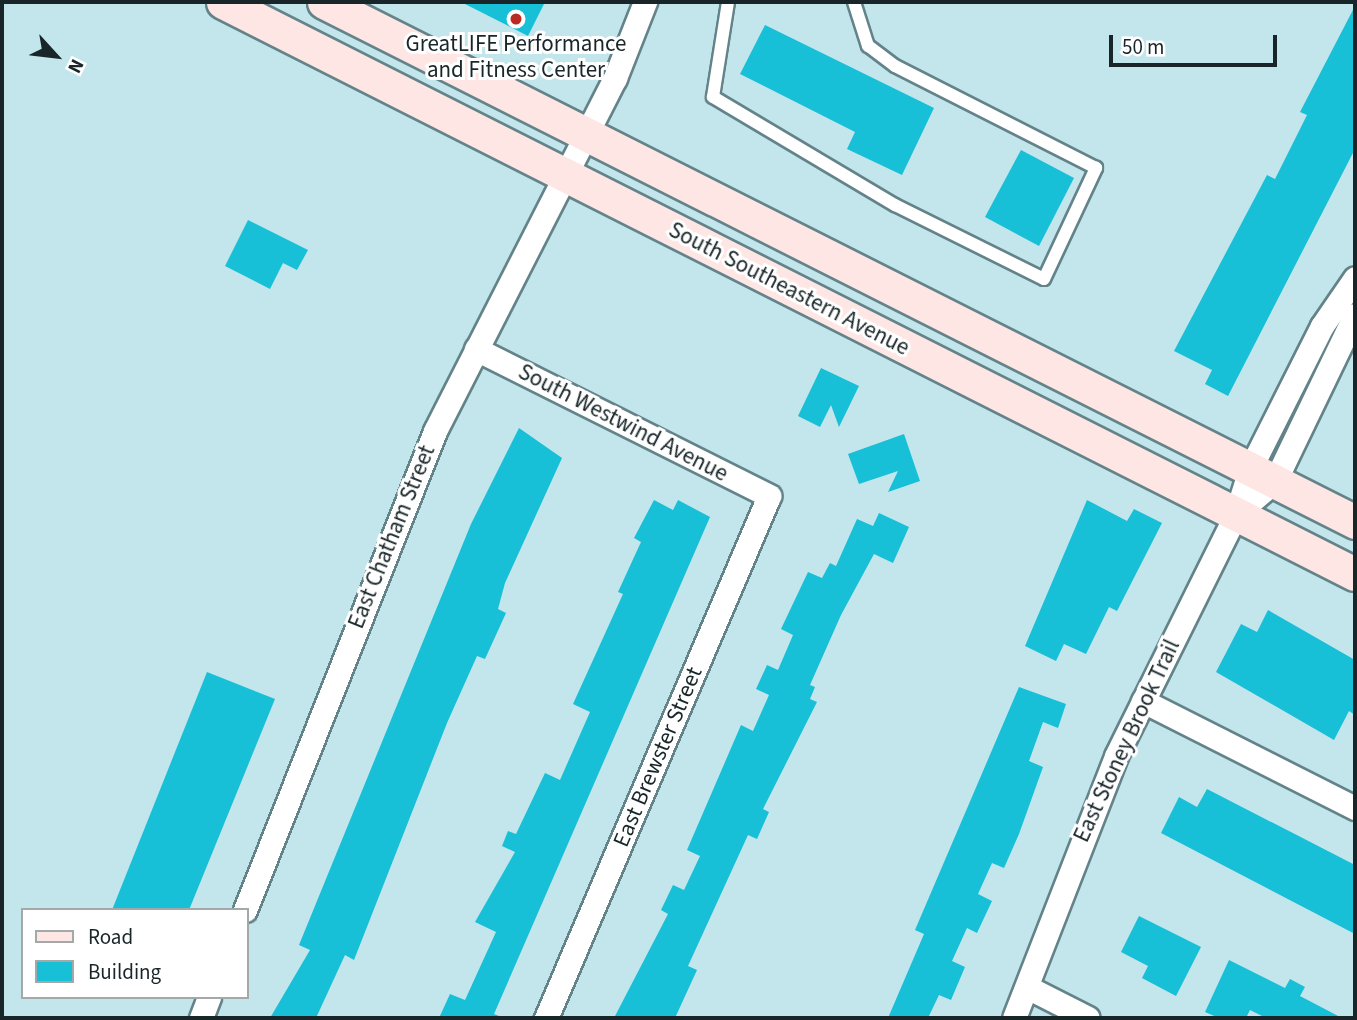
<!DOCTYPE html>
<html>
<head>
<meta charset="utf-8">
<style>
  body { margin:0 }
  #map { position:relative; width:1357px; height:1020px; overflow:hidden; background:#c3e5ec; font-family:"Source Sans 3",sans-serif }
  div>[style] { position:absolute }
  .building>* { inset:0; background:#17bfd7 }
  .roads { filter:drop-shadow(2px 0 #638389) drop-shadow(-2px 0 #638389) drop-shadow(0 2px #638389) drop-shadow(0 -2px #638389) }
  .lane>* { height:12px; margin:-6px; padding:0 6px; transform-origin:6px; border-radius:6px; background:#fff }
  .street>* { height:23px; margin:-11.5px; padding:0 11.5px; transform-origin:11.5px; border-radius:11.5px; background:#fff }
  .secondary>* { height:33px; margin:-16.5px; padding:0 16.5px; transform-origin:16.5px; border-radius:16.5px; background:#fde6e3 }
  .dots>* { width:19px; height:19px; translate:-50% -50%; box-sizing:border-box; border:4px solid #fff; border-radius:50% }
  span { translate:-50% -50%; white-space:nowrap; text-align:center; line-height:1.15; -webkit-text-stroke:6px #fff; paint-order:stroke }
  .poi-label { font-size:23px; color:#192629 }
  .street-label { font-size:23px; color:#192629 }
  .frame { position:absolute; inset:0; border:4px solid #192629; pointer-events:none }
  .legend { position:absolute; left:21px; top:908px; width:228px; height:91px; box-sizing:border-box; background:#fff; border:2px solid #a3a8a9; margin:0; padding:9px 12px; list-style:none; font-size:21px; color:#192629 }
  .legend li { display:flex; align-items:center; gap:14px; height:35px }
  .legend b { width:35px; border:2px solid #a3a8a9 }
  .north { position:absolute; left:21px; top:21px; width:70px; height:70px; -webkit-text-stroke:5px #fff; paint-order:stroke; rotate:117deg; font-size:19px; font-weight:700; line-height:28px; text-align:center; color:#192629 }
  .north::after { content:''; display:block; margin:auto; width:24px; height:32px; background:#192629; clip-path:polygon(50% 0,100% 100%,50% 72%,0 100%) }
  .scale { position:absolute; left:1109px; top:35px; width:168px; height:32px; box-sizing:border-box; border:4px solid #192629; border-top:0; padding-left:9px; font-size:21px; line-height:24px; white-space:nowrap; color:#192629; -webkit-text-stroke:5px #fff; paint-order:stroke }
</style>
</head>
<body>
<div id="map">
  <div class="building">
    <div style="clip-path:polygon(461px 2px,545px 2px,528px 36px)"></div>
    <div style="clip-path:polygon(1355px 6px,1355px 149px,1228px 396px,1205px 384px,1212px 370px,1174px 351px,1267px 175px,1275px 179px,1307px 115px,1300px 112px)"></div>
    <div style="clip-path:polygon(765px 25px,934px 108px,902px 175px,847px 149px,855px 132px,740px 74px)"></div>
    <div style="clip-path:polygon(1021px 150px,1074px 178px,1039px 246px,985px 217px)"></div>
    <div style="clip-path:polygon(248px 220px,308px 250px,297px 270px,283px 263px,270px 289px,225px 266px)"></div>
    <div style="clip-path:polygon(821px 368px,859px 386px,839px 427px,831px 405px,820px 427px,798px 416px)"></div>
    <div style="clip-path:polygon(519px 428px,562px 458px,505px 583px,498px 609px,506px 613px,485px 659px,477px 656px,447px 723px,354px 960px,345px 955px,316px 1018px,270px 1018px,310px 950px,299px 945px,471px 524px)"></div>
    <div style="clip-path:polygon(904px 434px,920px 481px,888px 492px,898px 471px,859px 484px,848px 454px)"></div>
    <div style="clip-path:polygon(654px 500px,673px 510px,678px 500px,710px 517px,494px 1014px,504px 1018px,439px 1018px,450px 994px,465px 1000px,496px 932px,475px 922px,515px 852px,502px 846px,508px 831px,516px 834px,545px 773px,560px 780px,590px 712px,573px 704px,623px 594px,618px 592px,641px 542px,634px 538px)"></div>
    <div style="clip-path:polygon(1087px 500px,1127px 521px,1134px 509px,1162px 523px,1117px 611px,1109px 607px,1086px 654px,1064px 644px,1056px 661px,1025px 646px)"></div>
    <div style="clip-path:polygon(879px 513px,909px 527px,893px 563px,874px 554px,841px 615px,810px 685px,815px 687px,810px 699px,817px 702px,763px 809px,769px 812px,757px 839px,748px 835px,688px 966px,697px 970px,675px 1018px,614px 1018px,668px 914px,661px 910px,673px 885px,684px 890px,700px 856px,687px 850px,741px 725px,753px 731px,769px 695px,756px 689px,767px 665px,778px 670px,793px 635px,781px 629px,808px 572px,822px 578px,830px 563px,836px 566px,857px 519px,873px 526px)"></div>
    <div style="clip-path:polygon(1268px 610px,1355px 660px,1355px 715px,1349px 711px,1334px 740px,1216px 672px,1241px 624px,1257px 632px)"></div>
    <div style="clip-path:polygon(207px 672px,275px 699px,189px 910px,112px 910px)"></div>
    <div style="clip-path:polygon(1019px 687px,1066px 704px,1058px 728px,1043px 722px,1029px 761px,1043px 767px,1019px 834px,1004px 868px,992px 863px,978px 894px,992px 901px,977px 933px,967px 928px,952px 961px,965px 967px,951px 1000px,939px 995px,928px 1018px,888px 1018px,924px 934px,915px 930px)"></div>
    <div style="clip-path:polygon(1207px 789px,1355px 865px,1355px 934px,1161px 833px,1179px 797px,1197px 807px)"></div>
    <div style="clip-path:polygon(1139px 916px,1201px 947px,1176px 996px,1142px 978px,1148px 966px,1121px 952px)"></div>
    <div style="clip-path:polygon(1229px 960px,1285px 988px,1290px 979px,1305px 987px,1300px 996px,1342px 1018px,1266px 1018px,1250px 1010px,1246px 1018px,1219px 1018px,1205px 1012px)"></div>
  </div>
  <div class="roads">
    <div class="lane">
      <div style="left:728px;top:2px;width:96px;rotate:99deg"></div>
      <div style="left:713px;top:97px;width:212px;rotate:30.7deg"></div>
      <div style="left:895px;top:205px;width:166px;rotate:26.4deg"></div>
      <div style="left:1044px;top:279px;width:123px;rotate:-64.9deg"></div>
      <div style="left:1096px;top:168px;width:225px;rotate:-153.1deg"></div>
      <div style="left:895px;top:66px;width:34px;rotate:-143deg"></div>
      <div style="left:868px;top:46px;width:46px;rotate:-107.7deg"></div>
    </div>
    <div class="street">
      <div style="left:476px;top:349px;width:328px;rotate:26.6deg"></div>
      <div style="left:769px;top:496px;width:568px;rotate:113.13deg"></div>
      <div style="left:1236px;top:514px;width:51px;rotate:-40.2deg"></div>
      <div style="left:1275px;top:481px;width:184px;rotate:-64.3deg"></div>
      <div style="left:1143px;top:701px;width:237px;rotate:26.8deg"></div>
      <div style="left:245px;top:910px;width:515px;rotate:-68.36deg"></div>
      <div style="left:435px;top:431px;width:396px;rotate:-63deg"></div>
      <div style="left:615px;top:78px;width:82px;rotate:-68.5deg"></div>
      <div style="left:1027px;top:987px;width:68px;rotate:26.9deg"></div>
      <div style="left:201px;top:1018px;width:22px;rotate:-69deg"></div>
      <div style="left:1014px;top:1018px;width:281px;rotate:-68.7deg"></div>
      <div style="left:1116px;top:756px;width:270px;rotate:-63.6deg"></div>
      <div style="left:1236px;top:514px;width:47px;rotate:-72.7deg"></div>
      <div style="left:1250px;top:469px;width:160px;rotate:-63.3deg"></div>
      <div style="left:1322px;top:326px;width:58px;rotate:-55.5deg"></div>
    </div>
    <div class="secondary">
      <div style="left:223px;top:2px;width:1268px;rotate:26.81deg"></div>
      <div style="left:324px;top:2px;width:1155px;rotate:26.76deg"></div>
    </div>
  </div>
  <div class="dots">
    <div style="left:516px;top:19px;background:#b92b22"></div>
  </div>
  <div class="poi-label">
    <span style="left:516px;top:57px">GreatLIFE Performance<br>and Fitness Center</span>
  </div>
  <div class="street-label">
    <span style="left:789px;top:289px;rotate:27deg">South Southeastern Avenue</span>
    <span style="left:623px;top:423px;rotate:27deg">South Westwind Avenue</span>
    <span style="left:392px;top:537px;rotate:-68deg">East Chatham Street</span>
    <span style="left:1127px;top:741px;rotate:-65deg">East Stoney Brook Trail</span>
    <span style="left:658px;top:757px;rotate:-67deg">East Brewster Street</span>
  </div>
  <div class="frame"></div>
  <ul class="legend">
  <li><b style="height:9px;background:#fde6e3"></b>Road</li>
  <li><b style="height:19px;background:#17bfd7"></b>Building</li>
  </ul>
  <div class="north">N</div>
  <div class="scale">50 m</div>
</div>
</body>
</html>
